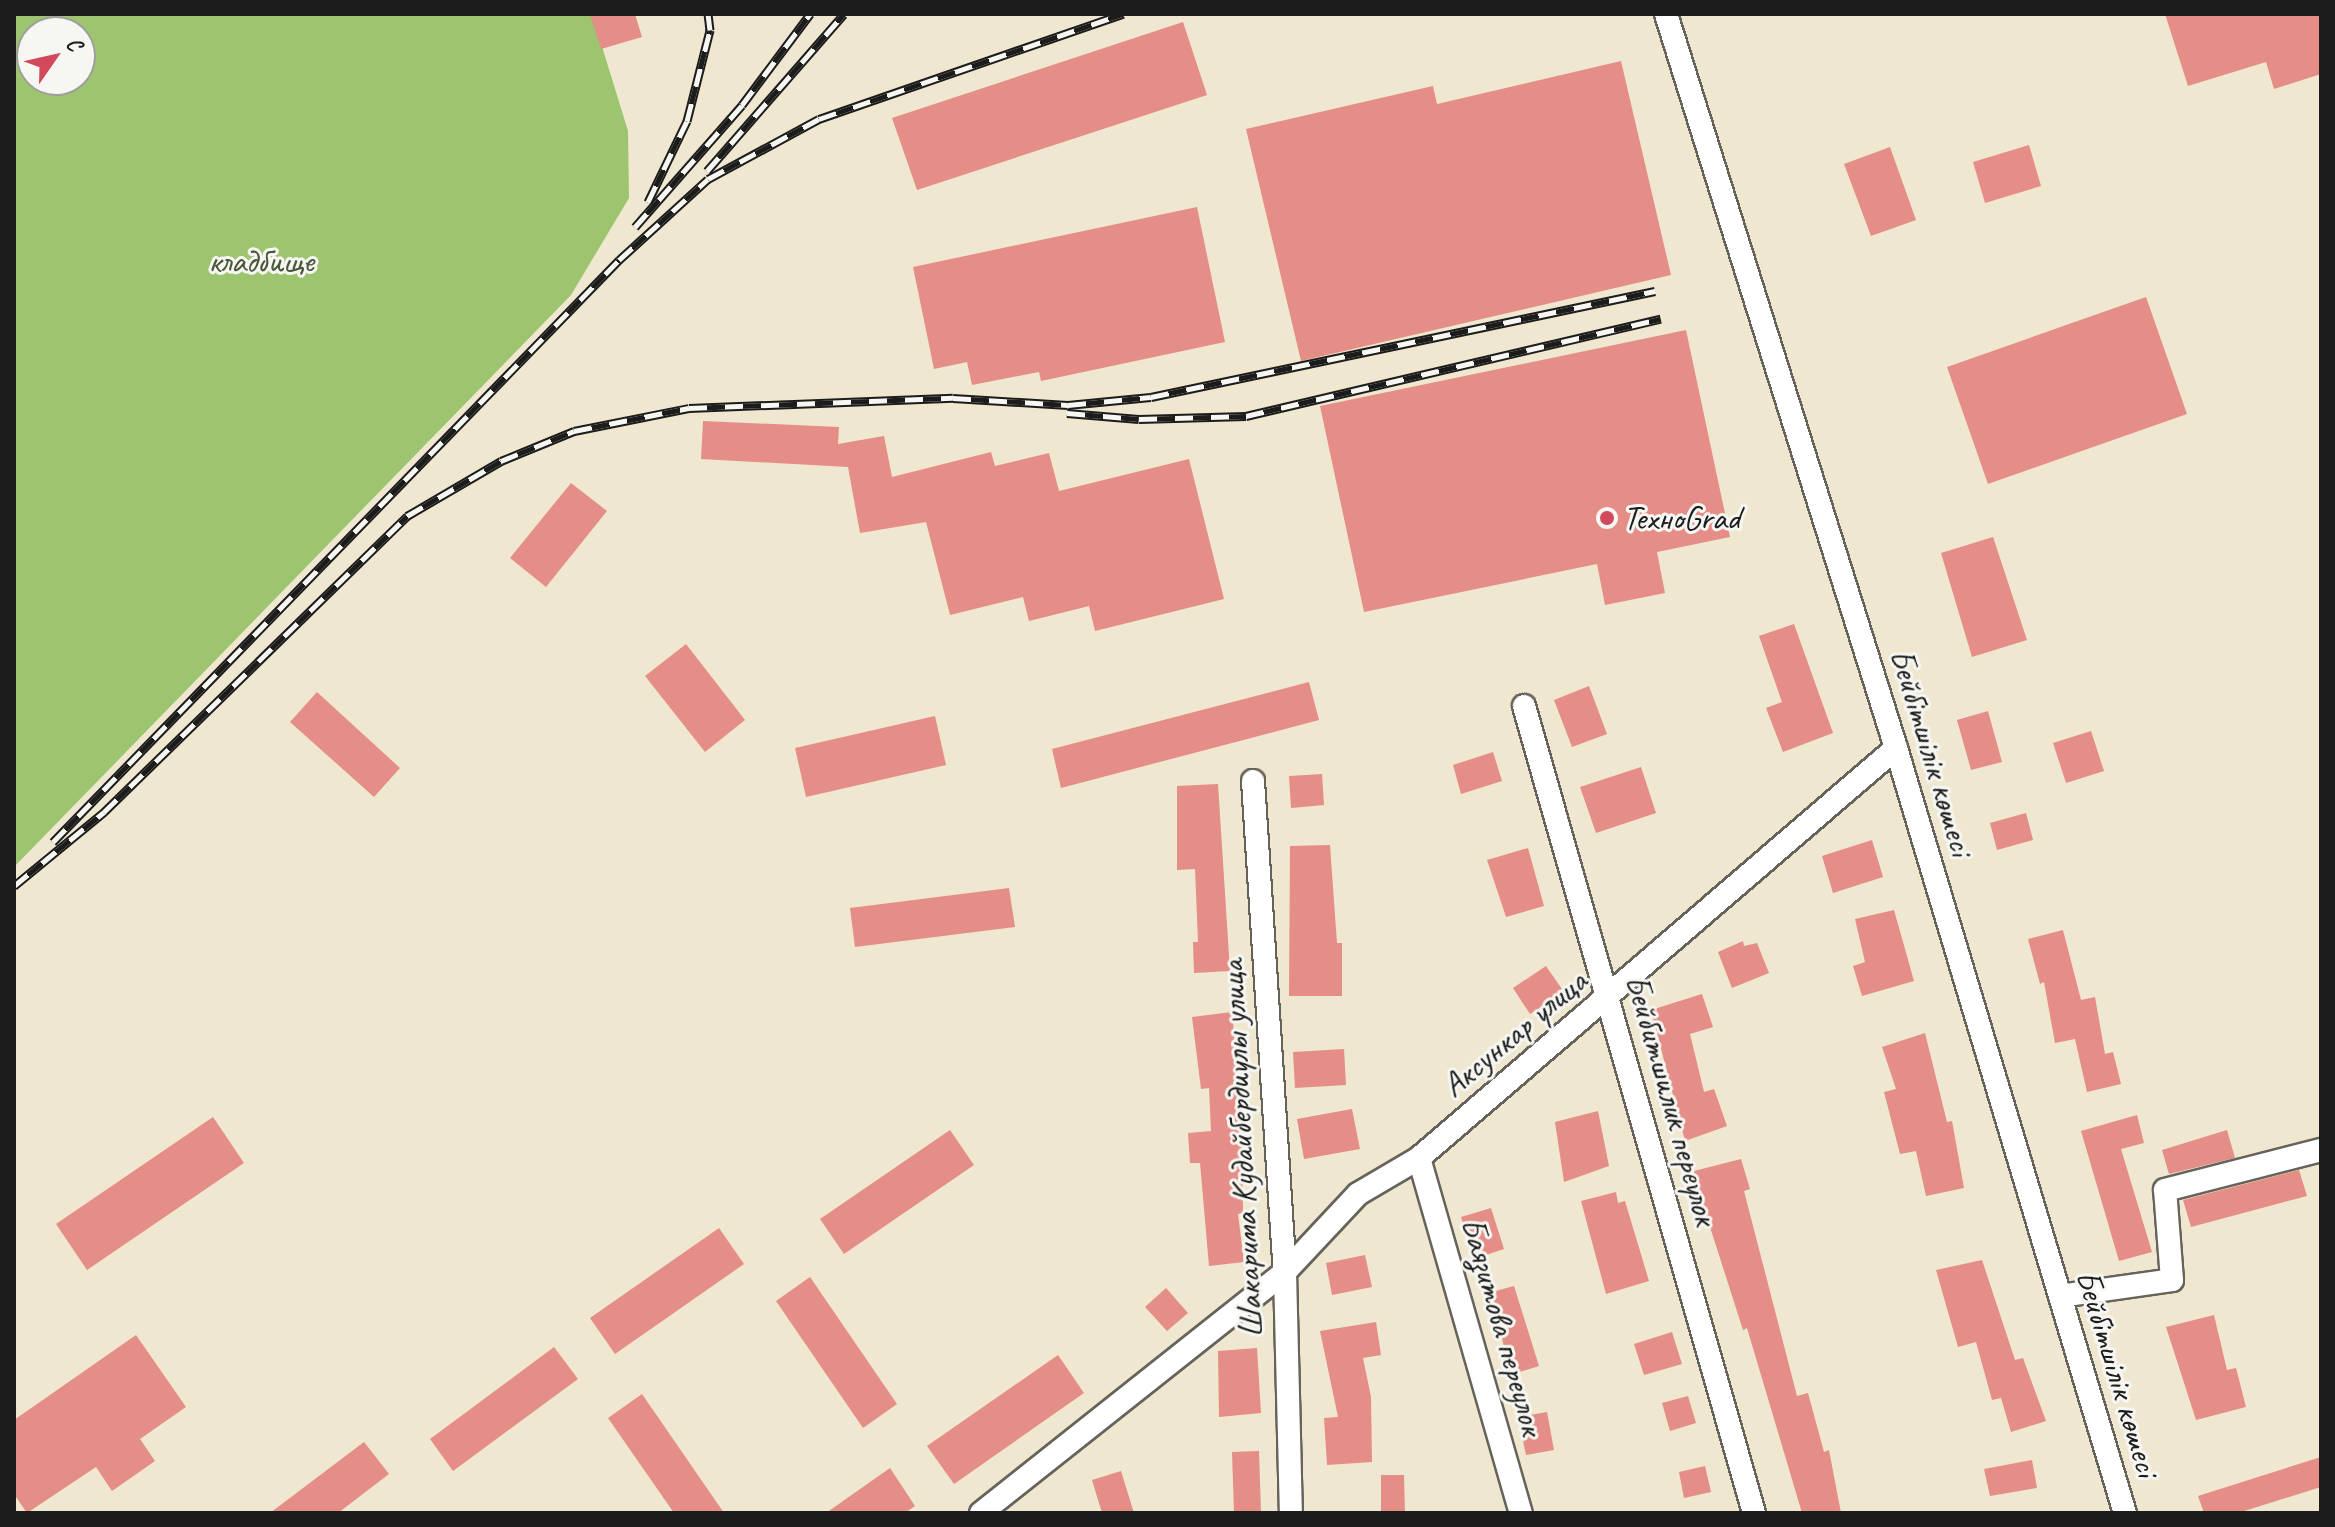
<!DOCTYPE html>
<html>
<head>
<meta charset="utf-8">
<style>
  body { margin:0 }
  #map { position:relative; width:2335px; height:1527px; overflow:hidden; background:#efe7cf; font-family:Caveat,sans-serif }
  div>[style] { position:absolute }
  .green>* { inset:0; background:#9dc46f }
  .building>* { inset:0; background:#e58d87 }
  .roads { filter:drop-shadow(2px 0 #66635b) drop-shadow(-2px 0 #66635b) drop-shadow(0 2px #66635b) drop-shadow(0 -2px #66635b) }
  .minor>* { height:22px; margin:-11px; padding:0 11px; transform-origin:11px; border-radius:11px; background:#fff }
  .rail>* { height:9px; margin-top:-4.5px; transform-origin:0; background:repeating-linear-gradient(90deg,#f6f6f2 0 18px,#1c1c1c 0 36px); box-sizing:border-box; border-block:2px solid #1c1c1c }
  .dots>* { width:22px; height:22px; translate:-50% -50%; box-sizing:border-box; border:4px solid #f6f6f2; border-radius:50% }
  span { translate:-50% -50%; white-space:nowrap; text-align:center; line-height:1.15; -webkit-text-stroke:6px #f6f6f2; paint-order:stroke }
  .park-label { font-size:34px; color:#495739 }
  .poi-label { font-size:34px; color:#1c1c1c }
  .left { translate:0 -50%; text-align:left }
  .street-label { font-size:34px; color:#1c1c1c }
  .frame { position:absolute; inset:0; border:16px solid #1c1c1c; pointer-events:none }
  .north { position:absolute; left:16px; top:16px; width:80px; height:80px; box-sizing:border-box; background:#f6f6f2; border:2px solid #9f9f9c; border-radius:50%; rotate:56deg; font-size:22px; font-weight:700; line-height:32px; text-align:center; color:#1c1c1c }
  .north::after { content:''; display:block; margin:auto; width:28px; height:36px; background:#d1495b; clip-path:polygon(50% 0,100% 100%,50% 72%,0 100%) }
</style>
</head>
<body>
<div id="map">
  <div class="green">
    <div style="clip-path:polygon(evenodd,14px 14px,592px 14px,628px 131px,629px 198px,571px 295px,14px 867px,14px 14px,32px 32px,80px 32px,80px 80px,32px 80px,32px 32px)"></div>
  </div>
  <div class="building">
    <div style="clip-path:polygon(590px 14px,635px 14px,642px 37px,601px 49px)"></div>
    <div style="clip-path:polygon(2165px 14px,2321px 14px,2321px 74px,2274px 89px,2266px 62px,2188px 86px)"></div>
    <div style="clip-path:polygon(1183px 22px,1207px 95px,917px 190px,892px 118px)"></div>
    <div style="clip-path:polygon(1621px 61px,1671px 275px,1301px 361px,1246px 129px,1433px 86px,1437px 104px)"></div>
    <div style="clip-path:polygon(2029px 145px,2041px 186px,1985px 203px,1973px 162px)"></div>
    <div style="clip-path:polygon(1890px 147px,1916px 220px,1871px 236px,1844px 164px)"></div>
    <div style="clip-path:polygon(1197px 207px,1225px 342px,1041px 381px,1039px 372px,972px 385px,967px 362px,934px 369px,913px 267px)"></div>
    <div style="clip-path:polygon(2146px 297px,2187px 414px,1988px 484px,1947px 367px)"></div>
    <div style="clip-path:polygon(1686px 330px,1730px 537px,1657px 552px,1665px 593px,1605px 605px,1597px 564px,1364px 612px,1320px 406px)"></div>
    <div style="clip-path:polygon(703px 421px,839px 427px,838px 444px,884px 436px,892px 477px,991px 452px,995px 466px,1049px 453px,1059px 491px,1189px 459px,1224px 599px,1095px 631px,1089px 606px,1029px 621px,1023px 597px,950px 615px,926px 522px,860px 533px,848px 467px,701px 459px)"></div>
    <div style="clip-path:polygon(571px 483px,607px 511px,546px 587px,510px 558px)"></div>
    <div style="clip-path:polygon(1993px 537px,2027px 640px,1972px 657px,1941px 553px)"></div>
    <div style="clip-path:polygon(1794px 624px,1833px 733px,1783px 752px,1766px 708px,1782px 702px,1759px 636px)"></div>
    <div style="clip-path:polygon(686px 644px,745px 720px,705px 752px,645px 676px)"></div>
    <div style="clip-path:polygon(1309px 682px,1319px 720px,1061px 788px,1052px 749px)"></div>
    <div style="clip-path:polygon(1589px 686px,1607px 734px,1572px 747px,1554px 700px)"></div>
    <div style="clip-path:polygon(317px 692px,400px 768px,374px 797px,290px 722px)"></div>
    <div style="clip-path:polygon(1988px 711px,2002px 762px,1971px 770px,1957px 720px)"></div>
    <div style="clip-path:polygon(935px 716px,946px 765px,806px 797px,795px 748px)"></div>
    <div style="clip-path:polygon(2091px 731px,2104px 771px,2066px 783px,2053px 743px)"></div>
    <div style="clip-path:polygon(1493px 752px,1502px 781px,1461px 794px,1453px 765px)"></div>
    <div style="clip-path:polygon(1641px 767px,1656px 813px,1596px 833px,1580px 787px)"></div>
    <div style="clip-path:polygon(1322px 774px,1324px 805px,1291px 808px,1289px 776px)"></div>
    <div style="clip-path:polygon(1218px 784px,1230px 971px,1194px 973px,1193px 942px,1198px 942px,1195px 869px,1177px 870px,1177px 786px)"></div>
    <div style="clip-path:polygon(2026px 813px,2033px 840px,1997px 850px,1990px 823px)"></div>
    <div style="clip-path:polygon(1872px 840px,1883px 877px,1833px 893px,1822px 856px)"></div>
    <div style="clip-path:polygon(1330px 845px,1337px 943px,1342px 943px,1342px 996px,1289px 996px,1290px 846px)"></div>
    <div style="clip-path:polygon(1528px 848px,1544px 906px,1506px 917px,1487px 860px)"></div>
    <div style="clip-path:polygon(1009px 888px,1015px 927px,855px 947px,850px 908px)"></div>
    <div style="clip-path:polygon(1894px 910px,1914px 981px,1862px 996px,1853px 966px,1865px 962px,1855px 919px)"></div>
    <div style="clip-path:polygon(2063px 930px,2081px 1000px,2095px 997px,2105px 1054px,2113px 1052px,2121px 1084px,2087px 1092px,2075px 1039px,2055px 1043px,2044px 982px,2040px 984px,2028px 939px)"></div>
    <div style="clip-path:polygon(1743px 941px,1744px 946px,1757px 943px,1769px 973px,1732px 988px,1718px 952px)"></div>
    <div style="clip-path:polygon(1546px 966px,1564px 992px,1530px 1014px,1513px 988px)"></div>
    <div style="clip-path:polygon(1702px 994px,1713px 1027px,1690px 1034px,1704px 1092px,1714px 1089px,1727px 1126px,1685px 1141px,1651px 1010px)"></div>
    <div style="clip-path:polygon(1232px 1012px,1242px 1125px,1243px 1213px,1238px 1214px,1244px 1262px,1209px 1266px,1200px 1163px,1190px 1163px,1188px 1133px,1211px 1131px,1209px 1088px,1201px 1089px,1192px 1017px)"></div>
    <div style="clip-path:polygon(1925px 1033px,1947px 1122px,1952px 1121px,1964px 1188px,1926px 1196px,1916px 1151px,1900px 1154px,1884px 1092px,1896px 1089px,1882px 1047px)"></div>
    <div style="clip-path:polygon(1344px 1049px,1346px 1085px,1295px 1088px,1293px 1052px)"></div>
    <div style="clip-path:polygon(1352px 1109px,1360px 1149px,1304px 1159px,1297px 1119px)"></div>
    <div style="clip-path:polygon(1598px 1111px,1609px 1166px,1564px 1182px,1555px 1122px)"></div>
    <div style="clip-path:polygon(2137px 1115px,2144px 1143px,2121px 1149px,2152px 1252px,2119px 1261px,2081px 1131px)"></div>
    <div style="clip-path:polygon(213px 1117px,244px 1163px,87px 1270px,56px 1224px)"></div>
    <div style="clip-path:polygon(950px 1130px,974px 1165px,844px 1254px,820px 1219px)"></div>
    <div style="clip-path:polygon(2227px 1130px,2235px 1158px,2169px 1174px,2162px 1150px)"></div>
    <div style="clip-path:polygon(1741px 1159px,1750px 1189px,1744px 1191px,1797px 1396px,1808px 1393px,1824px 1452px,1829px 1450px,1841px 1513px,1802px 1513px,1747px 1328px,1743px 1330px,1702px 1202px,1694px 1171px)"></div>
    <div style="clip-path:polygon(2299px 1170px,2307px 1196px,2191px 1227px,2183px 1200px)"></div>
    <div style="clip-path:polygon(1616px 1192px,1618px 1203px,1625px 1201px,1649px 1281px,1606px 1294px,1581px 1201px)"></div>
    <div style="clip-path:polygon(1491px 1208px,1504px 1249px,1474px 1259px,1461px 1217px)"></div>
    <div style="clip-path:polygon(719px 1228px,744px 1264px,615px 1354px,590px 1318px)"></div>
    <div style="clip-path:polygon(1365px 1255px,1372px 1287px,1332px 1295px,1326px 1263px)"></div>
    <div style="clip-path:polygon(1982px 1260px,2015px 1360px,2023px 1358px,2046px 1421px,2011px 1432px,2001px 1398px,1992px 1400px,1976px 1342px,1958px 1347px,1936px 1270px)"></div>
    <div style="clip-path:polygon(810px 1277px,897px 1404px,863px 1428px,776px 1301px)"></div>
    <div style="clip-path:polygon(1514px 1286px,1539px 1366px,1510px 1375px,1492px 1292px)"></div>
    <div style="clip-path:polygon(1166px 1288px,1188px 1313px,1167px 1331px,1145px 1307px)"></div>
    <div style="clip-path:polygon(2214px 1315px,2227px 1370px,2236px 1368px,2246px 1407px,2196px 1420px,2166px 1327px)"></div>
    <div style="clip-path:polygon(1376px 1322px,1381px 1355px,1363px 1358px,1371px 1397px,1372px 1462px,1327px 1465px,1324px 1418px,1338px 1417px,1320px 1331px)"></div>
    <div style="clip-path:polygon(1672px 1332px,1682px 1364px,1644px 1375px,1634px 1344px)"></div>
    <div style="clip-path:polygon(136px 1335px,186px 1407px,140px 1439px,155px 1461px,112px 1491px,96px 1467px,27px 1513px,14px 1494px,14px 1420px)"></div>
    <div style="clip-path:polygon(554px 1347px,578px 1379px,453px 1471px,430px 1439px)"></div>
    <div style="clip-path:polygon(1257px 1348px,1261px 1413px,1219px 1417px,1218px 1351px)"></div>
    <div style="clip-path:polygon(1058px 1355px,1084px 1393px,954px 1484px,927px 1446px)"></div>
    <div style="clip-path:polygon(642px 1394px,724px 1513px,674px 1513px,608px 1418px)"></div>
    <div style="clip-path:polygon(1688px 1396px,1696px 1423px,1670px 1431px,1662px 1403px)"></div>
    <div style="clip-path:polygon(1547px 1412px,1554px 1450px,1526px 1455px,1518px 1417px)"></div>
    <div style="clip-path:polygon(364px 1442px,389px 1474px,338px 1513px,270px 1513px)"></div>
    <div style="clip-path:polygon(1259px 1451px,1261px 1513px,1234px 1513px,1232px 1452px)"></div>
    <div style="clip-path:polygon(2321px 1457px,2321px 1487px,2238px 1513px,2204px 1513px,2198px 1496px)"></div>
    <div style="clip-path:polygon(2032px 1460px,2037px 1488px,1990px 1496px,1984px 1469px)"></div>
    <div style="clip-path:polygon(1705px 1466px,1711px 1492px,1684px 1498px,1679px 1472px)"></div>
    <div style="clip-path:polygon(890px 1468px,915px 1506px,905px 1513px,826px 1513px)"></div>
    <div style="clip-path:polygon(1121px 1471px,1134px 1513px,1102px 1513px,1092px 1480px)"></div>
    <div style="clip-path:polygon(1381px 1475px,1404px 1475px,1405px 1513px,1381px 1513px)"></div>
  </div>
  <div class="roads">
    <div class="minor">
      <div style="left:1666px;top:14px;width:769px;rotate:72.6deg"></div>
      <div style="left:1896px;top:748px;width:799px;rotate:73.34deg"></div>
      <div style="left:1524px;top:706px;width:839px;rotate:74.09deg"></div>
      <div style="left:1253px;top:781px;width:492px;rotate:86.3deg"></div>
      <div style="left:1285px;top:1272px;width:241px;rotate:88.6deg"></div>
      <div style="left:1419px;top:1158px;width:369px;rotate:74deg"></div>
      <div style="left:2060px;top:1296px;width:113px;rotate:-8.1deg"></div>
      <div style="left:2172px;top:1280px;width:90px;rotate:-94.4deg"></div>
      <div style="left:2165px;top:1190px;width:161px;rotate:-14.4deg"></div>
      <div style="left:981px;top:1513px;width:388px;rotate:-38.4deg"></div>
      <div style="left:1285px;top:1272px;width:107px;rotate:-46.9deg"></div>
      <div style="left:1358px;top:1194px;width:71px;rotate:-30.5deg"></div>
      <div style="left:1419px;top:1158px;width:629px;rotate:-40.68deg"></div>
    </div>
  </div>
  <div class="rail">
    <div style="left:707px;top:171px;width:208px;rotate:-48.9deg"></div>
    <div style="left:648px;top:202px;width:90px;rotate:-64.3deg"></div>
    <div style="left:687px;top:121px;width:94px;rotate:-75.8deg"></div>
    <div style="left:710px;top:30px;width:16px;rotate:-97deg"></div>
    <div style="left:635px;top:227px;width:162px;rotate:-48.7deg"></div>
    <div style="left:742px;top:105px;width:114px;rotate:-53.2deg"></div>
    <div style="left:1067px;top:413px;width:72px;rotate:4.8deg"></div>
    <div style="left:1139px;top:419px;width:107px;rotate:-1.6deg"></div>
    <div style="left:1246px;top:416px;width:426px;rotate:-13.2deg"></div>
    <div style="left:53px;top:842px;width:812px;rotate:-45.8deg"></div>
    <div style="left:619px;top:260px;width:120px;rotate:-42.3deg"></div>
    <div style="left:708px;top:179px;width:126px;rotate:-28.4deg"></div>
    <div style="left:819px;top:119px;width:322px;rotate:-19.1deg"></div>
    <div style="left:14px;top:886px;width:117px;rotate:-39.4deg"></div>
    <div style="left:104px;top:812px;width:424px;rotate:-44.3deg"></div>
    <div style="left:407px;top:516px;width:109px;rotate:-30.3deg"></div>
    <div style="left:501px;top:461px;width:79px;rotate:-22.3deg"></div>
    <div style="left:574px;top:431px;width:117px;rotate:-11.3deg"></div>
    <div style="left:689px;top:408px;width:264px;rotate:-2.2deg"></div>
    <div style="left:953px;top:398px;width:115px;rotate:3.5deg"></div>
    <div style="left:1068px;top:405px;width:83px;rotate:-5.5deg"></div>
    <div style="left:1151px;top:397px;width:515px;rotate:-11.88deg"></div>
  </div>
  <div class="dots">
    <div style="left:1607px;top:518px;background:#d1495b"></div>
  </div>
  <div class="park-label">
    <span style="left:261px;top:261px">кладбище</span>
  </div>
  <div class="poi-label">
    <span class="left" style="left:1623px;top:518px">ТехноGrad</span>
  </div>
  <div class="street-label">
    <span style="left:1932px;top:752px;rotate:73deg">Бейбітшілік көшесі</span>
    <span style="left:1514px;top:1033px;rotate:-40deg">Аксункар улица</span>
    <span style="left:1672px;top:1100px;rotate:74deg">Бейбитшилик переулок</span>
    <span style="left:1241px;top:1149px;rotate:-93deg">Шакарима Кудайбердиулы улица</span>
    <span style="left:1503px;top:1326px;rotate:74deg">Баязитова переулок</span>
    <span style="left:2118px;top:1373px;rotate:73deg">Бейбітшілік көшесі</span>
  </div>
  <div class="frame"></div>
  <div class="north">С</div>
</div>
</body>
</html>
